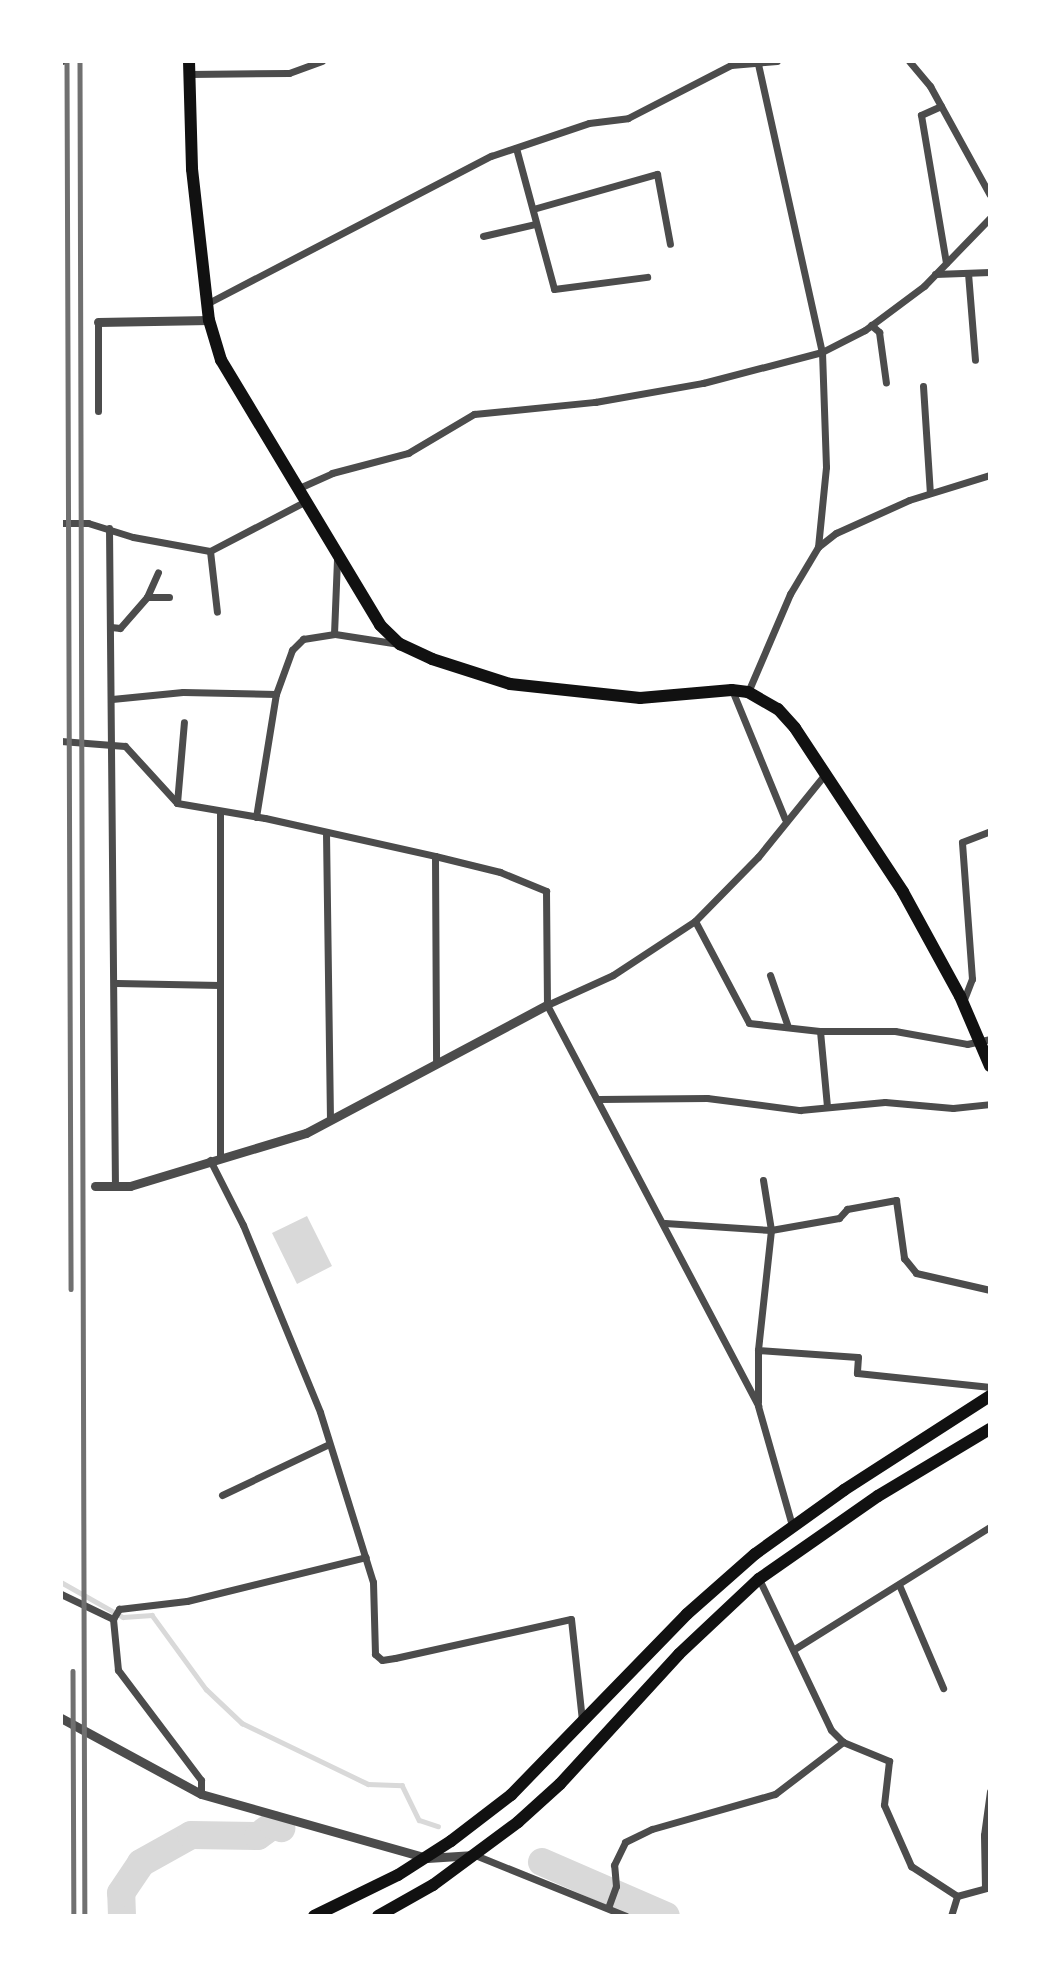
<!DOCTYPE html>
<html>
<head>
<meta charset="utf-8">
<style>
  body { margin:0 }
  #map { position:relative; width:1051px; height:1977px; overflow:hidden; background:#fff; font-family:Lato,sans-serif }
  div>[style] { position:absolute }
  .water>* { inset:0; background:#d9d9d9 }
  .stream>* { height:4.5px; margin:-2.25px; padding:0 2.25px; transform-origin:2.25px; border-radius:2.25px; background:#d9d9d9 }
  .river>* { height:28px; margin:-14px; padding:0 14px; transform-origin:14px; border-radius:14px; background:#d9d9d9 }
  .minor>* { height:7px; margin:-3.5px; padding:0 3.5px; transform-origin:3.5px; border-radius:3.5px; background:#4c4c4c }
  .tertiary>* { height:9px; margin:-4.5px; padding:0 4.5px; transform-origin:4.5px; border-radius:4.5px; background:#4c4c4c }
  .primary>* { height:12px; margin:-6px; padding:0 6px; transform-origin:6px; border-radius:6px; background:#111 }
  .trunk>* { height:12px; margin:-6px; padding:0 6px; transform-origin:6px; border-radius:6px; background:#111 }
  .rail>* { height:4.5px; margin:-2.25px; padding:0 2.25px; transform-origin:2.25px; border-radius:2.25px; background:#707070 }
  span { translate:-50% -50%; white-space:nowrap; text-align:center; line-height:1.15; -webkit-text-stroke:7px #fff; paint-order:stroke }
  .frame { position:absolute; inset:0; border:63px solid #fff; pointer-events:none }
</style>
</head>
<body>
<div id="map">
  <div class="water">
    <div style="clip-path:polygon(307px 1216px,332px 1266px,297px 1284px,272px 1233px)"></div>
  </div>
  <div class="stream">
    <div style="left:61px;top:1582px;width:71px;rotate:29.4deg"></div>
    <div style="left:123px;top:1617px;width:29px;rotate:-4deg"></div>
    <div style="left:152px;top:1615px;width:92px;rotate:53.9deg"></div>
    <div style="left:206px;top:1689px;width:50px;rotate:43.4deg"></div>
    <div style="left:242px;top:1723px;width:140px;rotate:25.8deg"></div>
    <div style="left:368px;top:1784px;width:34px;rotate:2deg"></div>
    <div style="left:402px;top:1785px;width:39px;rotate:64deg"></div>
    <div style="left:419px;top:1820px;width:20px;rotate:18deg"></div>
  </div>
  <div class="river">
    <div style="left:542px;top:1862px;width:135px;rotate:23.5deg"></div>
    <div style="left:122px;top:1916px;width:23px;rotate:-92deg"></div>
    <div style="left:121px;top:1893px;width:36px;rotate:-56deg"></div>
    <div style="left:141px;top:1863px;width:57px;rotate:-29.2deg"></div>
    <div style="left:191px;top:1835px;width:67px;rotate:0.9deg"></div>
    <div style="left:258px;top:1836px;width:19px;rotate:-36deg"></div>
    <div style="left:273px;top:1825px;width:9px;rotate:21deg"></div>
  </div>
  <div class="minor">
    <div style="left:61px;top:61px;width:1px"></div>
    <div style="left:909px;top:61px;width:33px;rotate:50deg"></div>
    <div style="left:930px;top:86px;width:124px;rotate:61.2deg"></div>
    <div style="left:758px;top:64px;width:295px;rotate:77.5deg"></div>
    <div style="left:822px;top:352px;width:115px;rotate:88deg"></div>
    <div style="left:826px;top:467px;width:80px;rotate:95.7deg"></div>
    <div style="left:189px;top:74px;width:100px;rotate:-0.6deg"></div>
    <div style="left:289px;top:73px;width:35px;rotate:-20deg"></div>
    <div style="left:941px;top:106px;width:22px;rotate:156deg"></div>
    <div style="left:921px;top:115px;width:150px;rotate:80.4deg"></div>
    <div style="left:516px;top:148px;width:146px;rotate:74.9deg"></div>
    <div style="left:554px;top:289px;width:94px;rotate:-7.4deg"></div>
    <div style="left:533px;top:209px;width:129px;rotate:-15.8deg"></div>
    <div style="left:657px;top:174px;width:71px;rotate:79.5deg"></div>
    <div style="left:483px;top:236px;width:53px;rotate:-13deg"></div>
    <div style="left:968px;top:273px;width:87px;rotate:85.4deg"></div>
    <div style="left:935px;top:274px;width:55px;rotate:-2.1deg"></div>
    <div style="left:210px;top:302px;width:317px;rotate:-27.5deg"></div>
    <div style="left:491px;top:156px;width:103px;rotate:-18.6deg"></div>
    <div style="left:589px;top:123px;width:39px;rotate:-7deg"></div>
    <div style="left:628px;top:118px;width:116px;rotate:-27.2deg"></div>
    <div style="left:731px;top:65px;width:46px;rotate:-5deg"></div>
    <div style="left:871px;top:325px;width:11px;rotate:41deg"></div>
    <div style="left:879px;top:332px;width:51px;rotate:82.2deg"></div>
    <div style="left:923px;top:386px;width:107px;rotate:86.3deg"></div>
    <div style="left:98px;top:411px;width:89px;rotate:-90deg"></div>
    <div style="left:299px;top:488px;width:36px;rotate:-24deg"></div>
    <div style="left:332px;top:473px;width:79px;rotate:-14.7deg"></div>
    <div style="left:408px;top:453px;width:77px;rotate:-30.6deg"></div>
    <div style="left:474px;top:414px;width:122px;rotate:-5.7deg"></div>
    <div style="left:595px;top:402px;width:110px;rotate:-10deg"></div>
    <div style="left:703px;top:383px;width:123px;rotate:-14.6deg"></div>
    <div style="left:822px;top:352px;width:48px;rotate:-27.1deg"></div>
    <div style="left:865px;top:330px;width:74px;rotate:-36.7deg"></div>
    <div style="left:924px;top:286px;width:95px;rotate:-45.9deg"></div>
    <div style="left:61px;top:523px;width:27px"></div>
    <div style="left:88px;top:523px;width:47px;rotate:17.3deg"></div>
    <div style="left:133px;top:537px;width:78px;rotate:10.3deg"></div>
    <div style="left:210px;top:551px;width:108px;rotate:-27.5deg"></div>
    <div style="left:109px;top:528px;width:655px;rotate:89.48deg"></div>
    <div style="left:210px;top:551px;width:61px;rotate:83.5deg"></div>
    <div style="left:147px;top:597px;width:22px"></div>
    <div style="left:111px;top:627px;width:9px;rotate:6deg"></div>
    <div style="left:120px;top:628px;width:41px;rotate:-48.9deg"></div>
    <div style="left:147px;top:597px;width:27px;rotate:-66deg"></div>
    <div style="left:334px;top:634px;width:76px;rotate:-87.7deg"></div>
    <div style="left:732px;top:690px;width:139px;rotate:67.7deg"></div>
    <div style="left:748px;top:692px;width:107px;rotate:-66.8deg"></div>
    <div style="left:790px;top:594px;width:55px;rotate:-59.2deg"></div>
    <div style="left:818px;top:547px;width:23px;rotate:-38deg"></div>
    <div style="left:836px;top:533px;width:80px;rotate:-24.3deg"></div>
    <div style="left:909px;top:500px;width:85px;rotate:-17.2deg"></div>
    <div style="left:112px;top:699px;width:71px;rotate:-5.6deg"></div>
    <div style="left:183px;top:692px;width:93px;rotate:1.2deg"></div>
    <div style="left:276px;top:694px;width:47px;rotate:-70deg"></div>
    <div style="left:292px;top:650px;width:16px;rotate:-45deg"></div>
    <div style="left:303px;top:639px;width:32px;rotate:-9deg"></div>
    <div style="left:335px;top:634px;width:65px;rotate:8.9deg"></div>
    <div style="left:61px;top:741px;width:64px;rotate:4.5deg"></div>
    <div style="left:125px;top:746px;width:77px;rotate:47.6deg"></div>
    <div style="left:177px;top:803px;width:89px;rotate:9.7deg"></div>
    <div style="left:265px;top:818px;width:174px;rotate:12.6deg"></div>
    <div style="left:435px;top:856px;width:67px;rotate:13.8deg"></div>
    <div style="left:500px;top:872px;width:50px;rotate:22.4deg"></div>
    <div style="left:546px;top:891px;width:114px;rotate:89.5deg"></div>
    <div style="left:547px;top:1005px;width:453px;rotate:62.2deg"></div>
    <div style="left:758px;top:1406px;width:124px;rotate:74.1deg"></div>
    <div style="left:177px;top:803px;width:81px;rotate:-85.1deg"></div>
    <div style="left:256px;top:817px;width:125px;rotate:-80.8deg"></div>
    <div style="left:326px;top:833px;width:286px;rotate:89.2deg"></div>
    <div style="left:435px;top:856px;width:206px;rotate:89.7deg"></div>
    <div style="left:695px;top:921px;width:115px;rotate:62.1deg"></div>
    <div style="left:749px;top:1023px;width:71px;rotate:6.4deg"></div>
    <div style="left:820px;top:1031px;width:75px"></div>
    <div style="left:895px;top:1031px;width:73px;rotate:10.2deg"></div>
    <div style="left:967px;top:1044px;width:24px;rotate:-12deg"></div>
    <div style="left:770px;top:975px;width:52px;rotate:70.9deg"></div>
    <div style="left:117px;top:983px;width:103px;rotate:1.1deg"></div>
    <div style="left:963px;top:1002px;width:25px;rotate:-69deg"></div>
    <div style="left:972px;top:979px;width:137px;rotate:-94.2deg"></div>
    <div style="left:962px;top:842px;width:30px;rotate:-21deg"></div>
    <div style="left:547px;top:1005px;width:72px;rotate:-24.4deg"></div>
    <div style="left:613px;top:975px;width:98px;rotate:-33.4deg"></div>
    <div style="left:695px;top:921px;width:90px;rotate:-45.5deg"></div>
    <div style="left:758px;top:857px;width:108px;rotate:-51deg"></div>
    <div style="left:820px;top:1031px;width:75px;rotate:84.7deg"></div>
    <div style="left:599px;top:1099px;width:108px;rotate:-0.5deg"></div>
    <div style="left:707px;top:1098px;width:94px;rotate:7.4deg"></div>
    <div style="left:800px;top:1110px;width:85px;rotate:-5.4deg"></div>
    <div style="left:885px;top:1102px;width:68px;rotate:5deg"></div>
    <div style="left:953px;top:1108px;width:37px;rotate:-6deg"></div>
    <div style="left:220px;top:1156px;width:343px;rotate:-90deg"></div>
    <div style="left:210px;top:1160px;width:73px;rotate:63.1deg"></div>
    <div style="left:243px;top:1225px;width:202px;rotate:67.6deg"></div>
    <div style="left:320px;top:1412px;width:178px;rotate:72.7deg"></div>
    <div style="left:373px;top:1582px;width:72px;rotate:88.4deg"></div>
    <div style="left:375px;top:1654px;width:9px;rotate:41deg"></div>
    <div style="left:382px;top:1660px;width:13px;rotate:-9deg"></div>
    <div style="left:395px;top:1658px;width:180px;rotate:-12.5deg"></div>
    <div style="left:571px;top:1619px;width:103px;rotate:83.8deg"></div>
    <div style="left:763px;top:1180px;width:51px;rotate:80.9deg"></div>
    <div style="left:771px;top:1230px;width:69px;rotate:-10deg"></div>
    <div style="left:839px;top:1218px;width:12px;rotate:-48deg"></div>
    <div style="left:847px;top:1209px;width:50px;rotate:-10.4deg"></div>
    <div style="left:896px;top:1200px;width:59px;rotate:82.1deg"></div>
    <div style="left:904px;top:1258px;width:19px;rotate:51deg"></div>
    <div style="left:916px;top:1273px;width:76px;rotate:12.9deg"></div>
    <div style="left:665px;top:1223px;width:106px;rotate:3.8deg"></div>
    <div style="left:771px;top:1230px;width:121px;rotate:96.2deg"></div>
    <div style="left:758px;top:1350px;width:52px;rotate:90deg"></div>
    <div style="left:758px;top:1350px;width:100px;rotate:4deg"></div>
    <div style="left:858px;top:1357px;width:16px;rotate:94deg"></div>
    <div style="left:857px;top:1373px;width:134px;rotate:6deg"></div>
    <div style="left:222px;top:1495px;width:116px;rotate:-25.5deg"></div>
    <div style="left:759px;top:1579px;width:167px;rotate:64.5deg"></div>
    <div style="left:831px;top:1730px;width:17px;rotate:45deg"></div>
    <div style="left:843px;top:1742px;width:50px;rotate:22.4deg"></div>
    <div style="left:889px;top:1761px;width:44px;rotate:96.5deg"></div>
    <div style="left:884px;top:1805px;width:67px;rotate:66.1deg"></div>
    <div style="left:911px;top:1866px;width:55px;rotate:33.1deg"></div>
    <div style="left:957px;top:1896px;width:34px;rotate:-15deg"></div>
    <div style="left:900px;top:1587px;width:110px;rotate:66.9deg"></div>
    <div style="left:61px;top:1594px;width:58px;rotate:25.7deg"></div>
    <div style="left:796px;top:1648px;width:229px;rotate:-32deg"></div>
    <div style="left:201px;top:1794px;width:14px;rotate:-90deg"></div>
    <div style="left:201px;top:1780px;width:138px;rotate:-127deg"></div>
    <div style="left:118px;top:1670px;width:51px;rotate:-95.6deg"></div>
    <div style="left:113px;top:1619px;width:12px;rotate:-59deg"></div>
    <div style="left:119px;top:1609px;width:68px;rotate:-6.7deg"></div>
    <div style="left:187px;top:1601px;width:184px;rotate:-13.8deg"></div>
    <div style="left:475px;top:1855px;width:163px;rotate:22deg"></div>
    <div style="left:985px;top:1888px;width:53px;rotate:-91.1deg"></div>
    <div style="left:984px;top:1835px;width:44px;rotate:-82.2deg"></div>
    <div style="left:608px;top:1908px;width:23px;rotate:-70deg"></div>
    <div style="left:616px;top:1886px;width:21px;rotate:-95deg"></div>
    <div style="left:614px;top:1865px;width:25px;rotate:-64deg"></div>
    <div style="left:625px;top:1842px;width:30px;rotate:-26deg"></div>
    <div style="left:652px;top:1829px;width:128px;rotate:-15.9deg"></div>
    <div style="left:775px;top:1794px;width:86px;rotate:-37.4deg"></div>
    <div style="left:951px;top:1916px;width:21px;rotate:-73deg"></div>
  </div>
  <div class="tertiary">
    <div style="left:98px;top:322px;width:111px;rotate:-1deg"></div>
    <div style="left:95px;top:1186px;width:35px"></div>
    <div style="left:130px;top:1186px;width:184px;rotate:-16.8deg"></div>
    <div style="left:306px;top:1133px;width:273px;rotate:-28deg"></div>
    <div style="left:61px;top:1718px;width:159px;rotate:28.5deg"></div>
    <div style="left:201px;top:1794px;width:235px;rotate:15.8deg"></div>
    <div style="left:427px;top:1858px;width:47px;rotate:-3.7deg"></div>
  </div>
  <div class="primary">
    <div style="left:189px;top:61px;width:108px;rotate:88.4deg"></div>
    <div style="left:192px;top:169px;width:152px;rotate:83.6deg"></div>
    <div style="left:209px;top:320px;width:42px;rotate:73.3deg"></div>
    <div style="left:221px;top:360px;width:309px;rotate:59deg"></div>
    <div style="left:380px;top:625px;width:28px;rotate:44deg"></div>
    <div style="left:400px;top:644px;width:35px;rotate:25deg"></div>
    <div style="left:432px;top:659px;width:82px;rotate:17.8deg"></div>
    <div style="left:510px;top:684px;width:131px;rotate:6.1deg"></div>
    <div style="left:640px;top:698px;width:92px;rotate:-5deg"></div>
    <div style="left:732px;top:690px;width:16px;rotate:7deg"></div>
    <div style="left:748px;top:692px;width:34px;rotate:30deg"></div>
    <div style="left:778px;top:709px;width:25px;rotate:48deg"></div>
    <div style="left:795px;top:728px;width:196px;rotate:56.6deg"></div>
    <div style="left:903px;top:892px;width:119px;rotate:61.3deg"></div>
    <div style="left:960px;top:996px;width:76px;rotate:66.8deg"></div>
  </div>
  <div class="trunk">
    <div style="left:314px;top:1916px;width:93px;rotate:-26deg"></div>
    <div style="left:398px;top:1875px;width:63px;rotate:-32.7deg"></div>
    <div style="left:451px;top:1841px;width:76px;rotate:-37.5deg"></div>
    <div style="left:511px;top:1795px;width:252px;rotate:-45.8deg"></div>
    <div style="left:687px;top:1614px;width:91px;rotate:-41.4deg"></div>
    <div style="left:755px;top:1554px;width:110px;rotate:-35.7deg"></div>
    <div style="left:844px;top:1490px;width:174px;rotate:-32.8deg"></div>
    <div style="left:378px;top:1916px;width:63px;rotate:-29.4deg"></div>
    <div style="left:433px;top:1885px;width:106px;rotate:-36.5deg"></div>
    <div style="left:518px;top:1822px;width:57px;rotate:-42.1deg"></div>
    <div style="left:560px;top:1784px;width:176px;rotate:-47.5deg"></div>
    <div style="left:679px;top:1654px;width:110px;rotate:-43.2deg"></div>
    <div style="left:759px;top:1579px;width:145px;rotate:-34.9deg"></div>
    <div style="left:878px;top:1496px;width:131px;rotate:-30.9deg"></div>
  </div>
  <div class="rail">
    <div style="left:67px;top:61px;width:1228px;rotate:89.81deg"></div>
    <div style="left:80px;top:61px;width:1855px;rotate:89.85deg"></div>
    <div style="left:73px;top:1671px;width:245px;rotate:89.8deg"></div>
  </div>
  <div class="frame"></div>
</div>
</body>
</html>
